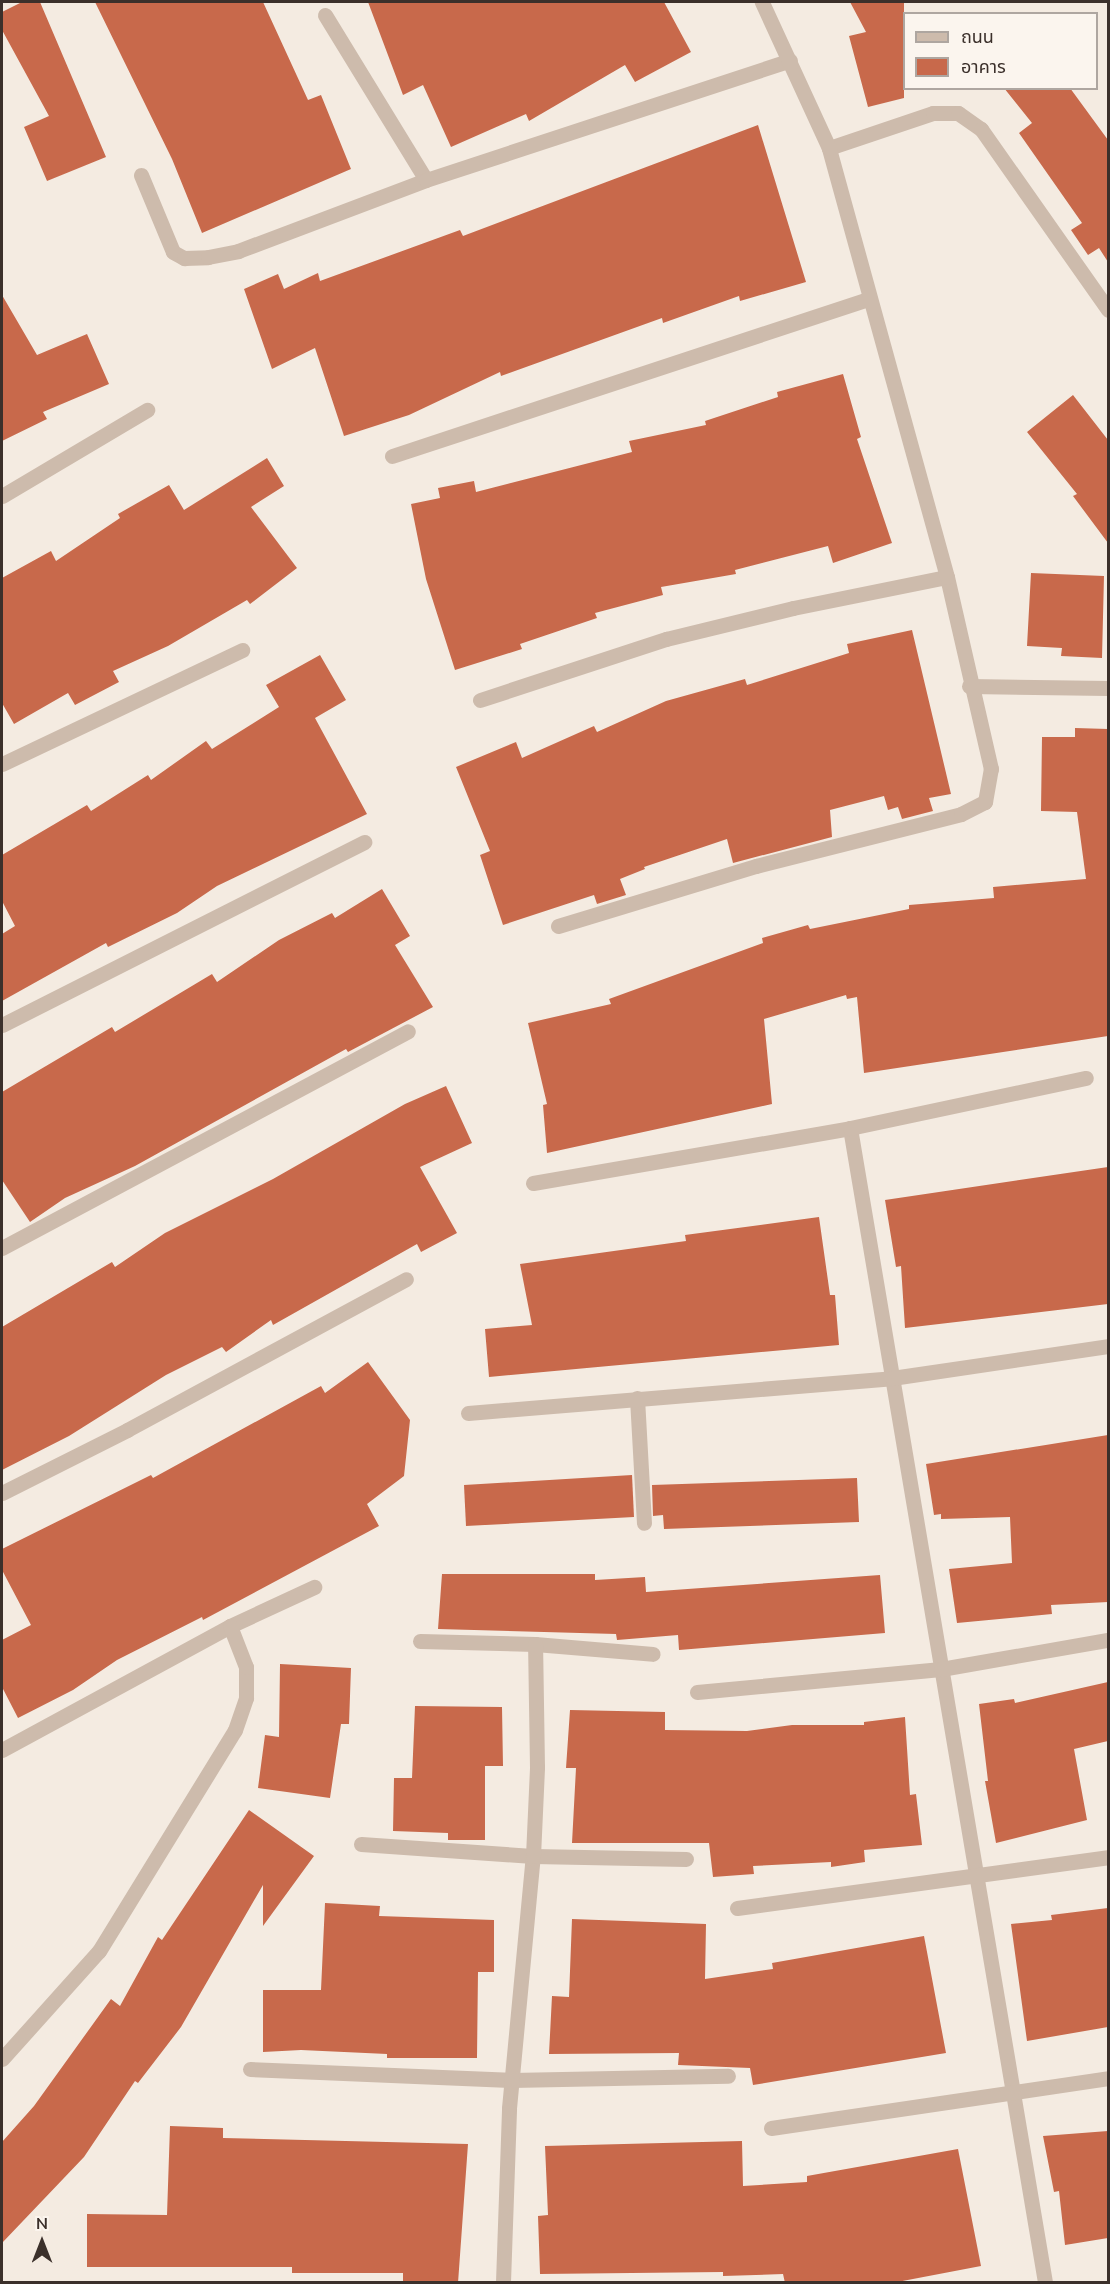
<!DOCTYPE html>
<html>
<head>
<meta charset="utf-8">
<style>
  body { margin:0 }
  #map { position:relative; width:1110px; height:2284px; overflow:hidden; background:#f4ebe1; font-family:"Nunito Sans","Noto Sans Thai",sans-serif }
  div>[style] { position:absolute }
  .building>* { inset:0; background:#c8694b }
  .street>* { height:15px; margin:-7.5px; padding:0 7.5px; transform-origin:7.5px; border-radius:7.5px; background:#cdbbac }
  span { translate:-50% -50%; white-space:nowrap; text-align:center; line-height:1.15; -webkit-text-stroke:4.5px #fbf5ee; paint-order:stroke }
  .frame { position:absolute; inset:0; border:3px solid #3b302b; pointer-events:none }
  .legend { position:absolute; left:903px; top:12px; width:195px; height:78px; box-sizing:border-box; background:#fbf5ee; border:2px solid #aea6a0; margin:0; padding:8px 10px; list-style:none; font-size:18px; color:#3b302b }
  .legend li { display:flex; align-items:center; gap:12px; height:30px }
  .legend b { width:30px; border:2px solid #aea6a0 }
  .north { position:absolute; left:12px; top:2212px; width:60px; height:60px; -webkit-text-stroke:4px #fbf5ee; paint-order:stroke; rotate:0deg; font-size:16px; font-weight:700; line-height:24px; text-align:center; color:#3b302b }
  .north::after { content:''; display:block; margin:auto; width:21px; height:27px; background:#3b302b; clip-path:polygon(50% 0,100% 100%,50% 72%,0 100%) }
</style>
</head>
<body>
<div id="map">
  <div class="building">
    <div style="clip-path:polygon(22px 2px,40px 2px,106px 157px,47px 181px,24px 127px,49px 116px,2px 30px,2px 12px)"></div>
    <div style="clip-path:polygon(95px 2px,263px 2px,308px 100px,321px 95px,351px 169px,202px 233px,172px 159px)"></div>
    <div style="clip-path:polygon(368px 2px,664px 2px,691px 52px,635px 82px,625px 65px,529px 121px,526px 114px,451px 147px,423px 85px,403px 95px)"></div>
    <div style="clip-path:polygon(850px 2px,904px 2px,904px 98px,868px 107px,849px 36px,866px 32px)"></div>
    <div style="clip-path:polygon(1004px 88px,1070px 88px,1108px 140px,1108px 262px,1099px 248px,1088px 255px,1071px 230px,1082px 223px,1019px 133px,1032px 123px)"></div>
    <div style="clip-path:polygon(758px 125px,806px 282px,740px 301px,739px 296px,663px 323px,662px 318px,501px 376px,500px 372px,409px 415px,344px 436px,315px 348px,272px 369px,244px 289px,278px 274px,284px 289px,318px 273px,320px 281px,460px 230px,463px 236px)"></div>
    <div style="clip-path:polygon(2px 295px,37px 355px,87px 334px,109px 384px,43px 412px,47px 419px,2px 441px)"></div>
    <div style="clip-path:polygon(843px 374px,861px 437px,857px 439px,892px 543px,833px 563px,828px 546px,735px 570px,736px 574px,661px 587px,663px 595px,595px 613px,597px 618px,520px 644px,522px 649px,455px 670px,426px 579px,411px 504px,440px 498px,438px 488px,474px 481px,476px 492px,632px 452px,629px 441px,706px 425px,705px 421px,778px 397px,777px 392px)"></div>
    <div style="clip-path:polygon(1073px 395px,1108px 440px,1108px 543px,1073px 496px,1077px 494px,1027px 432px)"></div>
    <div style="clip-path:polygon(267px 458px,284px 486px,251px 507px,297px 568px,250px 604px,247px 600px,168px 646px,113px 671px,119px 682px,75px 705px,68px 693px,14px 724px,2px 703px,2px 578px,51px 551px,56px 561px,120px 518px,118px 514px,169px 485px,184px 510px)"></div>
    <div style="clip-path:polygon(1031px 573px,1104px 576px,1102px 658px,1061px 656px,1062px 648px,1027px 646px)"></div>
    <div style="clip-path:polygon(912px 630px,951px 794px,929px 798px,933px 811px,902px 819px,898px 807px,888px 810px,884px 796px,830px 810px,832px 837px,733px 863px,727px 839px,644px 867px,645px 869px,620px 879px,626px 895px,597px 904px,594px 895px,503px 925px,480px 855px,490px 851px,456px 767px,516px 742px,522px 758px,594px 726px,597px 732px,666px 701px,745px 679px,747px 685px,849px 653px,847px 644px)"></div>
    <div style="clip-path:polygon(320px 655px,346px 700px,315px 718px,367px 814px,217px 886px,177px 913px,108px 947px,106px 943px,2px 1001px,2px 934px,15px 926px,2px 901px,2px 855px,87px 805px,91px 811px,148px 775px,151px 780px,206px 741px,212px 749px,279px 707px,266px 685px)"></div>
    <div style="clip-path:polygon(1075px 728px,1108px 729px,1108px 1036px,864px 1073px,857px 997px,847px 999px,846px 995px,764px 1019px,772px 1104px,547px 1153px,543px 1105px,547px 1104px,528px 1023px,611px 1004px,609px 999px,763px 943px,762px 938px,808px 925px,810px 929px,909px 909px,909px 905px,994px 898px,993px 887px,1086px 879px,1077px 812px,1041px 811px,1042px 737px,1075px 737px)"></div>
    <div style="clip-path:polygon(382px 889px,410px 936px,395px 945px,433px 1007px,348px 1052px,346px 1049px,135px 1166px,65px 1198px,30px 1222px,2px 1180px,2px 1092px,112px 1027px,115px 1032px,212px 974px,217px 982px,279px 940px,332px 913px,335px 918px)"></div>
    <div style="clip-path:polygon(446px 1086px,472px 1143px,420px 1167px,457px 1233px,421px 1252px,417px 1244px,273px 1325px,271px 1320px,226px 1352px,222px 1347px,166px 1375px,69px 1436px,2px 1470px,2px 1327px,112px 1262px,115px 1267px,165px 1233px,273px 1179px,405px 1104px)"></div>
    <div style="clip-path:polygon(1108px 1167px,1108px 1304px,905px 1328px,901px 1266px,896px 1267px,885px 1200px)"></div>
    <div style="clip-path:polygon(819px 1217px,830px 1295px,835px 1295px,839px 1345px,489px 1377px,485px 1329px,532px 1325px,520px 1264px,686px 1241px,685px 1235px)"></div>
    <div style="clip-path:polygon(368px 1362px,410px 1420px,404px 1476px,367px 1504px,379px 1526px,203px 1620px,202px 1617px,117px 1660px,73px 1690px,18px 1718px,2px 1687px,2px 1640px,31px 1625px,2px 1570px,2px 1549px,151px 1475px,153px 1478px,321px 1386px,325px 1393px)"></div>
    <div style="clip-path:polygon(1108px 1435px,1108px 1602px,1051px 1605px,1052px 1614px,957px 1623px,949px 1569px,1012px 1563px,1010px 1517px,941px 1519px,941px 1514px,934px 1515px,926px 1464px)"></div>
    <div style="clip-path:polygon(632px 1475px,634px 1517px,466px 1526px,464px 1485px)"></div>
    <div style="clip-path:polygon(857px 1478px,859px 1522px,664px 1529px,663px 1515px,653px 1516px,652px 1485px)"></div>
    <div style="clip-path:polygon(442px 1574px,595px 1574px,595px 1580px,645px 1577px,646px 1592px,880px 1575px,885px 1633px,679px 1650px,678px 1635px,617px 1640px,616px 1634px,438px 1629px)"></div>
    <div style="clip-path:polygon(280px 1664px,351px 1668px,349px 1724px,341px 1724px,330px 1798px,258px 1788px,265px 1735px,279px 1737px)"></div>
    <div style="clip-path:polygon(1108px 1682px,1108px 1741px,1074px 1749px,1087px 1820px,996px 1843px,985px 1781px,988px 1781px,979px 1704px,1014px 1699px,1015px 1703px)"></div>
    <div style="clip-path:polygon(415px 1706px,502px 1707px,503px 1766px,485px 1766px,485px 1840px,448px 1840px,448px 1833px,393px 1831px,394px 1778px,412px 1778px)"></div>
    <div style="clip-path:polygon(570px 1710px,665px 1712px,665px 1730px,747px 1731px,792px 1725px,864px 1725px,864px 1722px,905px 1717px,910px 1795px,916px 1794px,922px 1845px,864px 1850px,865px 1862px,831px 1867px,831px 1862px,753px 1866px,754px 1874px,713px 1877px,709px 1843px,572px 1843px,576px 1768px,566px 1768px)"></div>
    <div style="clip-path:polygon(249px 1810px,314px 1856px,263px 1926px,263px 1885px,181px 2027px,138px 2083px,135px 2081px,84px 2157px,2px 2243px,2px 2142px,34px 2106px,111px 1999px,120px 2006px,158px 1937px,162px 1940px)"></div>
    <div style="clip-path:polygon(325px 1903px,380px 1906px,379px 1916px,494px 1920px,494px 1972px,478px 1972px,477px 2058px,387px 2058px,387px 2054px,301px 2050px,263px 2052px,263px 1990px,321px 1990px)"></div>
    <div style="clip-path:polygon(1108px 1908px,1108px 2027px,1027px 2041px,1011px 1924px,1052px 1920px,1051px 1915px)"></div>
    <div style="clip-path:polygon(572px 1919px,706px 1924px,705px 1979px,773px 1969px,772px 1963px,924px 1936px,946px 2053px,753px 2085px,750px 2068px,678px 2065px,679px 2053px,549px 2054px,552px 1996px,569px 1997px)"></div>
    <div style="clip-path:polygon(170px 2126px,223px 2128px,223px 2138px,468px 2144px,458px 2283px,403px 2283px,403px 2273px,292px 2273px,292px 2267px,87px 2267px,87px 2214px,167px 2215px)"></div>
    <div style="clip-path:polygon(1108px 2131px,1108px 2238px,1065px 2245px,1059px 2191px,1054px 2192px,1043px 2136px)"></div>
    <div style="clip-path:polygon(742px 2141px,743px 2186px,807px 2182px,807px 2176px,958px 2149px,981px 2266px,892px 2283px,785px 2283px,783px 2274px,723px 2276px,723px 2272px,540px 2274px,538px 2216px,548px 2215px,545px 2146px)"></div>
  </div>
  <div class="street">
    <div style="left:325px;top:15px;width:193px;rotate:58.5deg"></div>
    <div style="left:829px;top:148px;width:110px;rotate:-18.6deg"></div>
    <div style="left:933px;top:113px;width:25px"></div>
    <div style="left:958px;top:113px;width:28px;rotate:35deg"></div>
    <div style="left:981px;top:129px;width:221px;rotate:54.9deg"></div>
    <div style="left:141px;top:175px;width:83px;rotate:67.4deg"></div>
    <div style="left:173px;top:252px;width:13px;rotate:29deg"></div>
    <div style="left:184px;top:258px;width:24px;rotate:-2deg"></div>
    <div style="left:208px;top:257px;width:31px;rotate:-11deg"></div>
    <div style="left:238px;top:251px;width:201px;rotate:-20.7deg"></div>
    <div style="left:426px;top:180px;width:383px;rotate:-18.2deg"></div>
    <div style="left:392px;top:456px;width:501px;rotate:-18.25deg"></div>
    <div style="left:2px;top:496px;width:169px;rotate:-30.7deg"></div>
    <div style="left:969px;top:686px;width:139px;rotate:0.8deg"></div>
    <div style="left:480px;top:700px;width:196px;rotate:-18.2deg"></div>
    <div style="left:666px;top:639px;width:131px;rotate:-13.7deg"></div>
    <div style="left:793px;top:608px;width:157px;rotate:-11.4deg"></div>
    <div style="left:2px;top:764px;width:266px;rotate:-25.4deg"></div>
    <div style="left:558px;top:926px;width:207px;rotate:-16.9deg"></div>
    <div style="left:756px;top:866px;width:211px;rotate:-14.2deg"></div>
    <div style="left:961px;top:814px;width:27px;rotate:-27deg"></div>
    <div style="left:985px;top:802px;width:34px;rotate:-80deg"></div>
    <div style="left:991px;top:769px;width:197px;rotate:-102.9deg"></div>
    <div style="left:947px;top:577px;width:445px;rotate:-105.4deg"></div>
    <div style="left:829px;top:148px;width:161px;rotate:-114.7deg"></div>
    <div style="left:2px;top:1025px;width:406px;rotate:-26.8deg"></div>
    <div style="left:850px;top:1128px;width:1170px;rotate:80.41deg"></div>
    <div style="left:533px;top:1183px;width:322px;rotate:-9.8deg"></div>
    <div style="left:850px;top:1128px;width:241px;rotate:-12deg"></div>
    <div style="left:2px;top:1248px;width:460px;rotate:-28.1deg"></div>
    <div style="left:637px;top:1398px;width:125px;rotate:86.8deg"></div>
    <div style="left:468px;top:1413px;width:425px;rotate:-4.7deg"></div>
    <div style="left:892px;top:1378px;width:218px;rotate:-8.4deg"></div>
    <div style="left:2px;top:1493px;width:140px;rotate:-26.7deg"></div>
    <div style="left:127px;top:1430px;width:317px;rotate:-28.4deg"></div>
    <div style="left:420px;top:1641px;width:115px;rotate:1.5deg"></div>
    <div style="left:535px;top:1644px;width:118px;rotate:4.8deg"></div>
    <div style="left:697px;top:1692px;width:245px;rotate:-5.4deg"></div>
    <div style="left:941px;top:1669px;width:169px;rotate:-9.9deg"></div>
    <div style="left:2px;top:1750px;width:260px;rotate:-28.5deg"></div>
    <div style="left:230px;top:1626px;width:93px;rotate:-24.9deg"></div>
    <div style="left:361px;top:1844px;width:172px;rotate:4deg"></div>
    <div style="left:533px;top:1856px;width:153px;rotate:1.1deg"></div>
    <div style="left:737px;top:1908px;width:374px;rotate:-7.8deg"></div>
    <div style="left:2px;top:2059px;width:145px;rotate:-48.1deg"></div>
    <div style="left:99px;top:1951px;width:259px;rotate:-58.4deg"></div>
    <div style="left:235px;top:1730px;width:34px;rotate:-71deg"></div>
    <div style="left:246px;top:1698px;width:31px;rotate:-90deg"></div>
    <div style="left:246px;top:1667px;width:44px;rotate:-111.3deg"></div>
    <div style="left:250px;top:2069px;width:261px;rotate:2.4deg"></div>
    <div style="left:511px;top:2080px;width:217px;rotate:-1.1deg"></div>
    <div style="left:771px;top:2128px;width:341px;rotate:-8.4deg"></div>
    <div style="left:503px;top:2282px;width:174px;rotate:-88deg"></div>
    <div style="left:509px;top:2108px;width:253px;rotate:-84.6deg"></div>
    <div style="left:533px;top:1856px;width:89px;rotate:-87.4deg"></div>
    <div style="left:537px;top:1767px;width:123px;rotate:-90.9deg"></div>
  </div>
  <div class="frame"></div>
  <ul class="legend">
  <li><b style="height:8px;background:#cdbbac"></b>ถนน</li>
  <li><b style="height:16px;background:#c8694b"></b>อาคาร</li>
  </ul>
  <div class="north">N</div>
</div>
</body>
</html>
